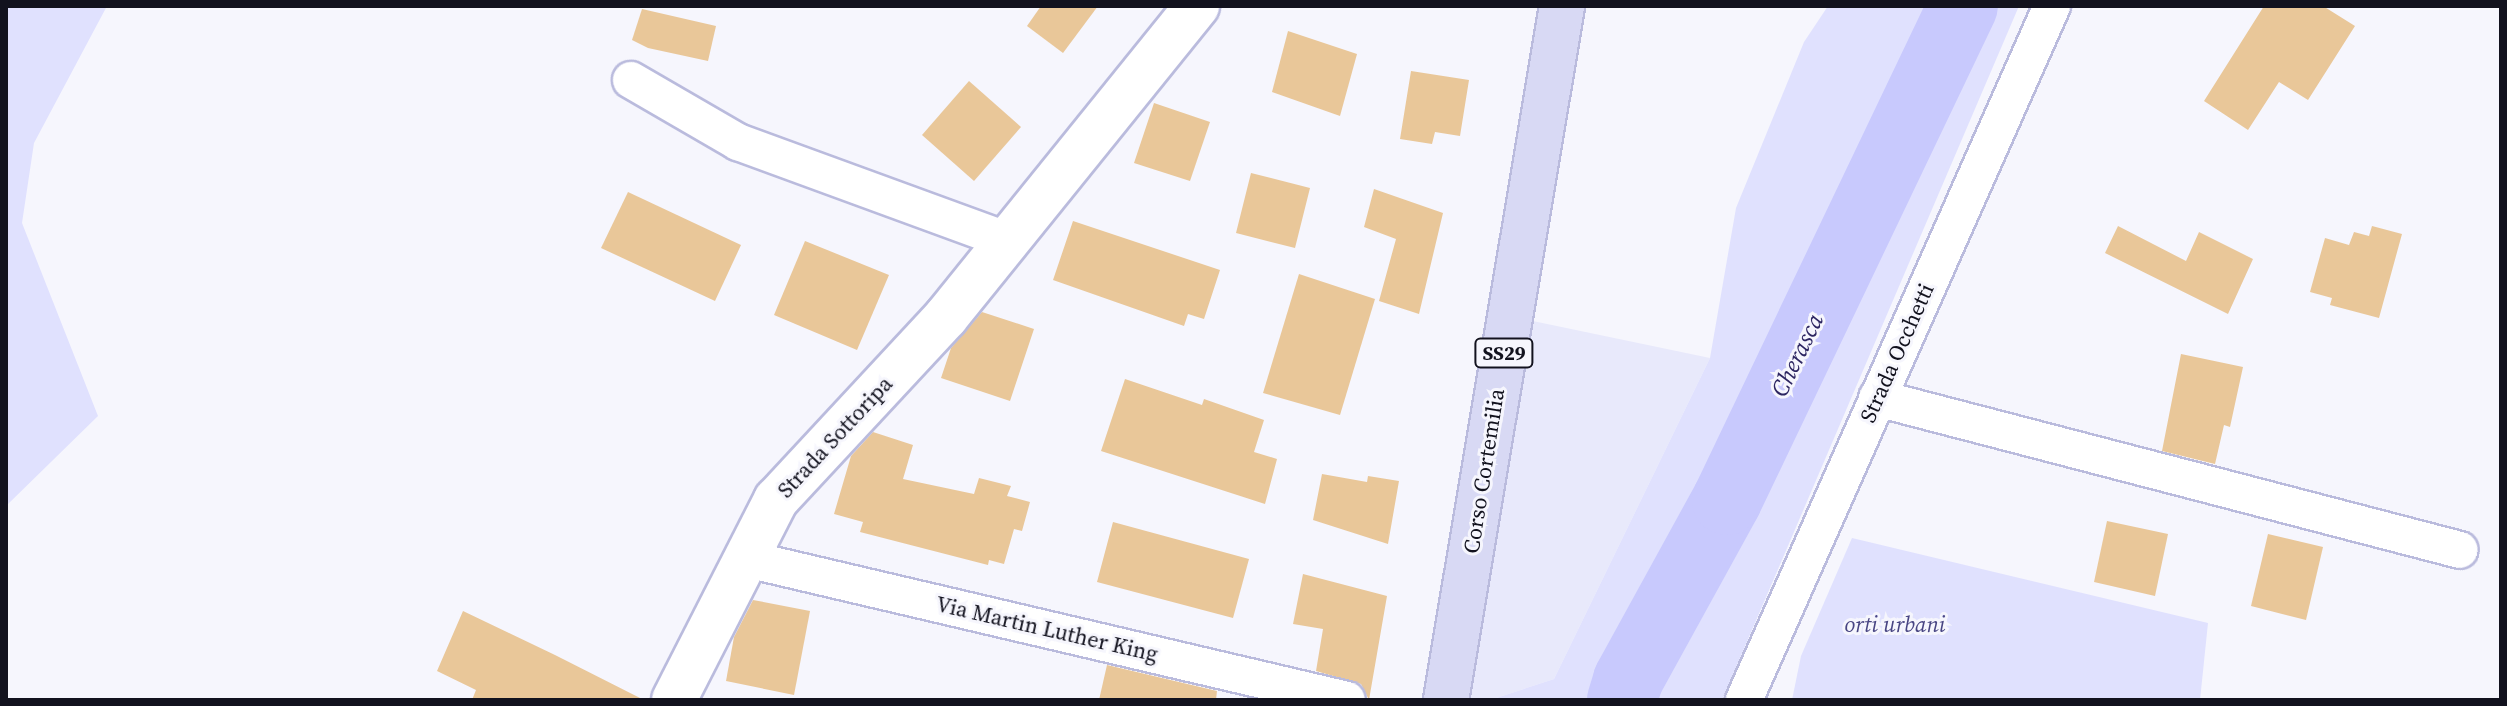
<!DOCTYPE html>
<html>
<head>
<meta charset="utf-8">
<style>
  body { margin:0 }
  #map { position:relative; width:2507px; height:706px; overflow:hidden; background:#f6f6fd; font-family:"Source Serif 4",serif }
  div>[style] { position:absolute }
  .built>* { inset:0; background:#e8e9fb }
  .green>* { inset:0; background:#e0e1fe }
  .river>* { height:70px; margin:-35px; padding:0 35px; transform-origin:35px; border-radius:35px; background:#c8c9fd }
  .building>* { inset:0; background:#e9c799 }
  .roads { filter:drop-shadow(2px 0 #babbdd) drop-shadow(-2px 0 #babbdd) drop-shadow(0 2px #babbdd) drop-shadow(0 -2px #babbdd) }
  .minor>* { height:36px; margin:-18px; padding:0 18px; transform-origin:18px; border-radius:18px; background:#fff }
  .tertiary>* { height:44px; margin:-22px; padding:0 22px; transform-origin:22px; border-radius:22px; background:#fff }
  .primary>* { height:44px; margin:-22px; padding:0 22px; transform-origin:22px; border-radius:22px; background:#d8d9f4 }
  span { translate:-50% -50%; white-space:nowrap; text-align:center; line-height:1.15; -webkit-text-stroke:6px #f6f6fd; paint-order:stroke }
  .shield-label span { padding:2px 6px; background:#f6f6fd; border:2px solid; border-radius:6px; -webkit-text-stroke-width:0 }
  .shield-label { font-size:20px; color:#12121e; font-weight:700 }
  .street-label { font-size:22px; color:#12121e }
  .park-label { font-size:22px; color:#484583; font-style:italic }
  .water-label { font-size:24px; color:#2d2662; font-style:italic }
  .frame { position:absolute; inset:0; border:8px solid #12121e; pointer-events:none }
</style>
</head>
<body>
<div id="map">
  <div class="built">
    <div style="clip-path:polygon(1528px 320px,1710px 358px,1554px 679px,1490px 700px,1465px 700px)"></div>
  </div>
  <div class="green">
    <div style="clip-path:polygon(6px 6px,107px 6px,34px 143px,22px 223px,98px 416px,6px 506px)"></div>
    <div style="clip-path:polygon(1828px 6px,2019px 6px,1722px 700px,1490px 700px,1554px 679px,1710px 358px,1736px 208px,1804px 42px)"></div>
    <div style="clip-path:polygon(1852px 538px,2208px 623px,2200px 700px,1792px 700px,1801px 656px)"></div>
  </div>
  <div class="river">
    <div style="left:1622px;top:700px;width:21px;rotate:-73deg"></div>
    <div style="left:1628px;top:680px;width:205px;rotate:-61.2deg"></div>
    <div style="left:1727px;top:500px;width:547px;rotate:-64.46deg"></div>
  </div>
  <div class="building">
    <div style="clip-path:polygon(1041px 6px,1098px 6px,1063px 53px,1027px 26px)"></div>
    <div style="clip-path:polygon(2264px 6px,2323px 6px,2355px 26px,2308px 100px,2279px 82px,2248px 130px,2204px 101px)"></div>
    <div style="clip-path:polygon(642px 9px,716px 26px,708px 61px,648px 48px,632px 40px)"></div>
    <div style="clip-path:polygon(1288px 31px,1357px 54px,1340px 116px,1272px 92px)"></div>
    <div style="clip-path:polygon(1411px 71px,1469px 80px,1460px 136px,1435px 132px,1432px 144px,1400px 139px)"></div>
    <div style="clip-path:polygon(969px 81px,1021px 127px,974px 181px,922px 135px)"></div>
    <div style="clip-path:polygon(1154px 103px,1210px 122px,1190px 181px,1134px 163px)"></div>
    <div style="clip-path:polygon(1251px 173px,1310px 188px,1295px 248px,1236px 233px)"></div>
    <div style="clip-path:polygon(1374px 189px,1443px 213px,1419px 314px,1379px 301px,1396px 239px,1364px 227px)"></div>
    <div style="clip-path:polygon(628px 192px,741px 245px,715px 301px,601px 248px)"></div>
    <div style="clip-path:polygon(1073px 221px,1220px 270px,1204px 319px,1188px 314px,1184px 326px,1053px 280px)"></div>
    <div style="clip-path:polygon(2118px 226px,2186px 261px,2199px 232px,2253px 259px,2228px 314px,2105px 253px)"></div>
    <div style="clip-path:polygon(2372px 226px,2402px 234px,2379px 318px,2330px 305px,2332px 298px,2310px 292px,2325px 238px,2349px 245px,2354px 232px,2369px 236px)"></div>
    <div style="clip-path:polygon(805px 241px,889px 275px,857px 350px,774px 315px)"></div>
    <div style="clip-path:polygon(1299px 274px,1375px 299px,1340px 415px,1263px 393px)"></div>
    <div style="clip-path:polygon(982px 312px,1034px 329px,1010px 401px,941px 378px,951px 348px)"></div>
    <div style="clip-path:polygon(2181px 354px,2243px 367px,2230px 427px,2224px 425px,2215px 464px,2162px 451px)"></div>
    <div style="clip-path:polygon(1125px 379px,1202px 405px,1204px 399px,1264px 420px,1254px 452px,1277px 459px,1265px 504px,1101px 451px)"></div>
    <div style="clip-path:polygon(873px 432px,913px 445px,903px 479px,974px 494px,979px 478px,1011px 486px,1007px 496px,1030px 502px,1022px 531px,1014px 529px,1004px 564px,989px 560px,988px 565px,860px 532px,863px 522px,834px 514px,851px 456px)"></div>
    <div style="clip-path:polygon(1322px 474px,1367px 482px,1368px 476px,1399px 481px,1388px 544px,1313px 520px)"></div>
    <div style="clip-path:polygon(2107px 521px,2168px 534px,2155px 596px,2094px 582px)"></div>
    <div style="clip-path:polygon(1113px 522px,1249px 559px,1233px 618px,1097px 582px)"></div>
    <div style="clip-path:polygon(2268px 534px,2323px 547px,2306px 620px,2251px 606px)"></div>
    <div style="clip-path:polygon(1303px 574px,1387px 596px,1369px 700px,1361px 684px,1316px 671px,1323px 629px,1293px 624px)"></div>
    <div style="clip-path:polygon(753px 600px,810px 611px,794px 695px,726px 681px,734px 637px)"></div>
    <div style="clip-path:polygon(463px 611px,555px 655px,644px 700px,472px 700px,476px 690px,437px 671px)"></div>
    <div style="clip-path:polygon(1107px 665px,1217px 691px,1216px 700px,1099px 700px)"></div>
  </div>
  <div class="roads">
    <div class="minor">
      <div style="left:631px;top:80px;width:124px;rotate:30.1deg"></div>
      <div style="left:738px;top:142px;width:289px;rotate:20.1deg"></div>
      <div style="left:1877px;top:398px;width:602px;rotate:14.61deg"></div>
      <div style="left:747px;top:559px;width:616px;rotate:13.22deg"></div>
      <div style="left:1744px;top:700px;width:759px;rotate:-66.07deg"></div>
    </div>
    <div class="tertiary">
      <div style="left:674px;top:700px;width:225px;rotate:-63deg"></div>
      <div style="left:776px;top:500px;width:250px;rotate:-47.1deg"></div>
      <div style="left:946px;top:317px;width:400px;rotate:-51.1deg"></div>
    </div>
    <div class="primary">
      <div style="left:1446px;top:700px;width:704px;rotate:-80.51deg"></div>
    </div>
  </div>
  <div class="shield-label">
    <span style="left:1504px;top:353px">SS29</span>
  </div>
  <div class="street-label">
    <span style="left:1897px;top:353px;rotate:-66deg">Strada Occhetti</span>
    <span style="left:835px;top:437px;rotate:-47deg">Strada Sottoripa</span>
    <span style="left:1484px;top:471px;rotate:-81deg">Corso Cortemilia</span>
    <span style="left:1047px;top:629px;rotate:13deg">Via Martin Luther King</span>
  </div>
  <div class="park-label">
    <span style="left:1895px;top:625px">orti urbani</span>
  </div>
  <div class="water-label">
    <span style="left:1797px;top:355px;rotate:-64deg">Cherasca</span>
  </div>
  <div class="frame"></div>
</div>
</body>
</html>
